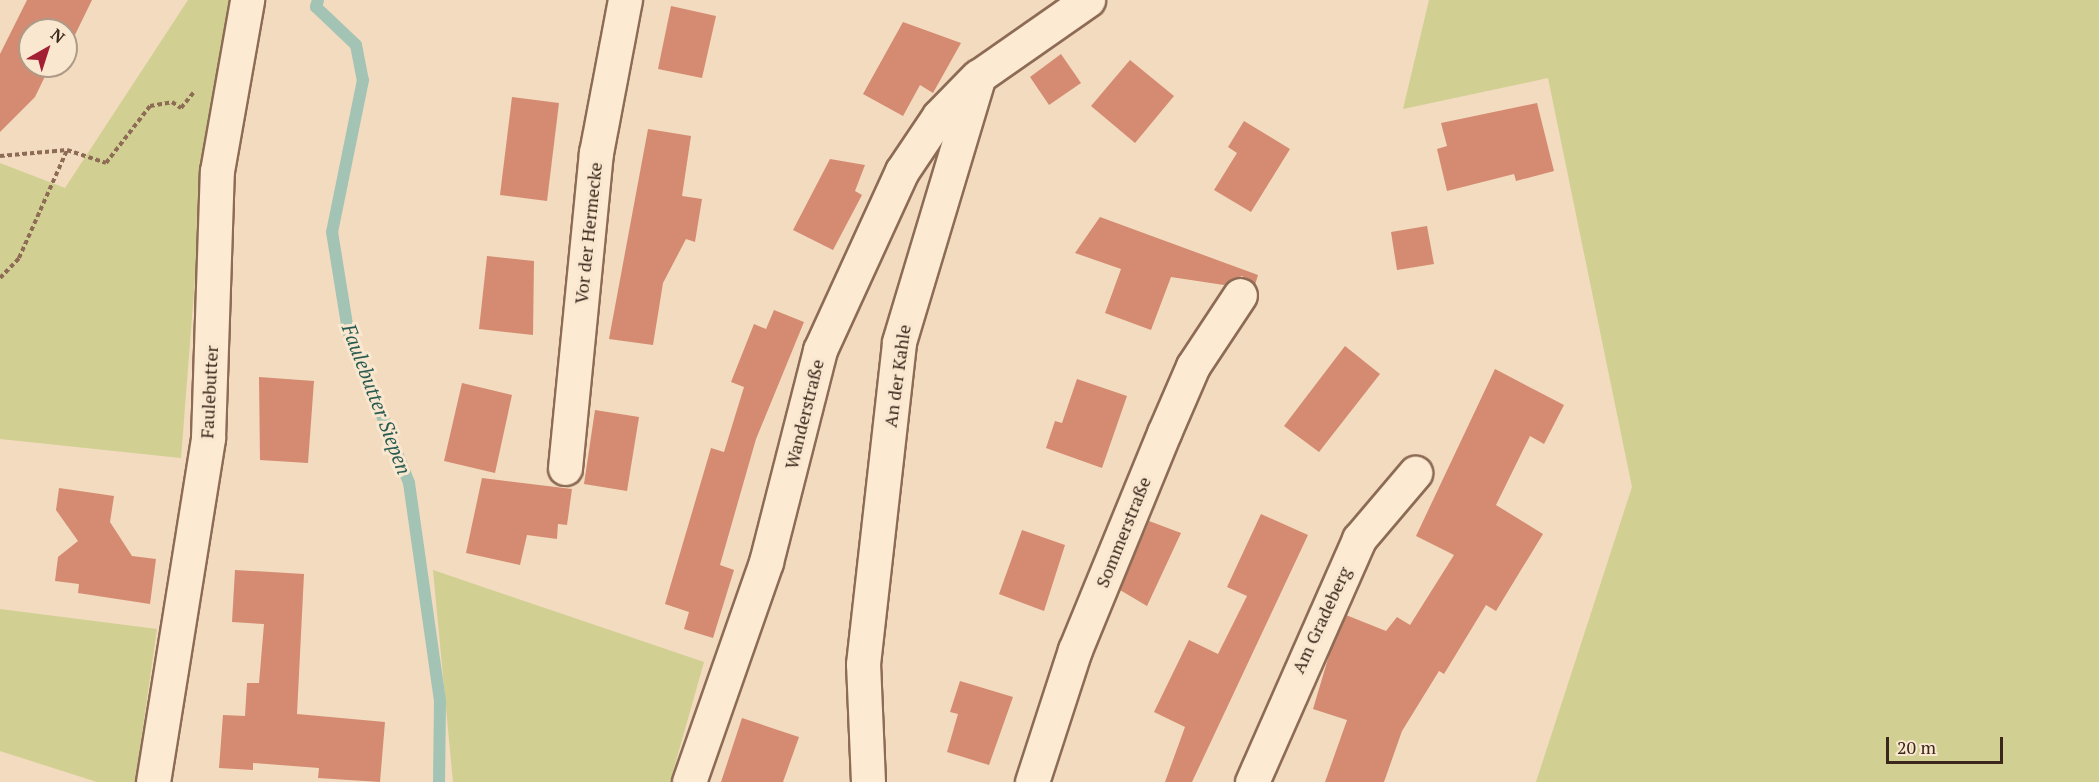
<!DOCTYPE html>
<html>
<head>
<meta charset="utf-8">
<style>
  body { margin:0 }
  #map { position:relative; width:2099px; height:782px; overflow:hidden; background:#f2dbbf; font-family:"PT Serif",serif }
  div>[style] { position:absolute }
  .green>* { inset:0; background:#d1cf92 }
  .stream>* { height:12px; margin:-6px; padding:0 6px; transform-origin:6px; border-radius:6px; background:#a3c3b5 }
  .building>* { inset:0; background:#d48b71 }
  .path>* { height:4px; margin-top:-2px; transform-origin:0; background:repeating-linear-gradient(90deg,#8d6b55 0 4.5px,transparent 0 7.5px) }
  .roads { filter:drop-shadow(2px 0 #8d6b55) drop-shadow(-2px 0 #8d6b55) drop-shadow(0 2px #8d6b55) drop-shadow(0 -2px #8d6b55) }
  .minor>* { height:33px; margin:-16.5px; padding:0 16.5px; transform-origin:16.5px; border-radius:16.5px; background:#fcead3 }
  span { translate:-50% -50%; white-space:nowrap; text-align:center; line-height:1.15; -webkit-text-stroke:6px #f9e7cf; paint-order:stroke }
  .street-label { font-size:18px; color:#3b261b }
  .water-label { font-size:20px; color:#295c51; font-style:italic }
  .north { position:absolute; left:18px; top:18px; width:60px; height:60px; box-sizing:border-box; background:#f9e7cf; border:2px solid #ad9a87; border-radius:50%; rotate:39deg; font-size:16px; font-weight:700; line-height:24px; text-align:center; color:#3b261b }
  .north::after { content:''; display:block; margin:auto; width:21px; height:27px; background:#a21f34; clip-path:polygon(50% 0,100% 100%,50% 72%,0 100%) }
  .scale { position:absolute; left:1886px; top:737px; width:117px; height:27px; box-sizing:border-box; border:3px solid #3b261b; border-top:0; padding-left:8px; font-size:18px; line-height:21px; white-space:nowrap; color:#3b261b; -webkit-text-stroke:4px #f9e7cf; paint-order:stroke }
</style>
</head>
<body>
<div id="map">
  <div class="green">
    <div style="clip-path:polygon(188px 0,230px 0,198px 240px,181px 458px,0 439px,0 163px,65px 188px)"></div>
    <div style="clip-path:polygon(1429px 0,2099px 0,2099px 782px,1536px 782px,1632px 487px,1548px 78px,1403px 109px)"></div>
    <div style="clip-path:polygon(433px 570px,704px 662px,670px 782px,453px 782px)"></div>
    <div style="clip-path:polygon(0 609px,157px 629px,135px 782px,97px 782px,0 751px)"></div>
  </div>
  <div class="stream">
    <div style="left:318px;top:0;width:7px;rotate:106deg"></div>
    <div style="left:316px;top:7px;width:55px;rotate:43.5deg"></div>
    <div style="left:356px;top:45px;width:36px;rotate:79deg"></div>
    <div style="left:363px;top:80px;width:155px;rotate:101.5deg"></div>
    <div style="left:332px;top:232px;width:100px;rotate:80.8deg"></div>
    <div style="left:348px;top:331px;width:164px;rotate:68.1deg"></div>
    <div style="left:409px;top:483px;width:220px;rotate:81.9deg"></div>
    <div style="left:440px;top:701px;width:81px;rotate:90.7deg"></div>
  </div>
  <div class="building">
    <div style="clip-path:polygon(27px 0,92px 0,71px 43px,66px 30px,30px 30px,30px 66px,50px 66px,35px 97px,0 132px,0 54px)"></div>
    <div style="clip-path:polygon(671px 6px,716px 16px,702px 78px,658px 69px)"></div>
    <div style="clip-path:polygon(903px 22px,961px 43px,933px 93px,920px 85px,903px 116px,863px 94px)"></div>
    <div style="clip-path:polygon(1061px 54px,1081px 83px,1049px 105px,1030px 77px)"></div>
    <div style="clip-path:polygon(1130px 60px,1174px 96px,1135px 143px,1091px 106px)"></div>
    <div style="clip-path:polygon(512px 97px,559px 103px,547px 201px,500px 195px)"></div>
    <div style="clip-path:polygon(1537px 103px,1554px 171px,1516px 181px,1514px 174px,1447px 191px,1437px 149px,1447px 146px,1441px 123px)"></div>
    <div style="clip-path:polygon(1244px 121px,1290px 149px,1251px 212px,1214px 190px,1237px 153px,1228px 147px)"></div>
    <div style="clip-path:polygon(648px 129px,691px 136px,682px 196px,702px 199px,695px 242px,686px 239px,663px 283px,653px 345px,609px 339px)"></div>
    <div style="clip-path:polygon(830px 159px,865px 165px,855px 191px,862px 195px,833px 250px,793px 230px)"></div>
    <div style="clip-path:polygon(1100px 217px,1258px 275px,1255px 285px,1242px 276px,1224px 285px,1171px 277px,1151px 330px,1105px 313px,1121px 269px,1075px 253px)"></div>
    <div style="clip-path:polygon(1427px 226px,1434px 264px,1397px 270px,1391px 232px)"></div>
    <div style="clip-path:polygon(487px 256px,534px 261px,533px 335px,479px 329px)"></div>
    <div style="clip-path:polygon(774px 310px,804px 322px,756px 439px,720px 565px,734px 570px,713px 638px,684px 629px,689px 612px,665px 604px,711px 448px,724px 452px,744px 387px,731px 382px,754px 324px,766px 329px)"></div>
    <div style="clip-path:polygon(1345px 346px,1380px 374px,1319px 452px,1284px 426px)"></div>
    <div style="clip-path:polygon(1495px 369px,1564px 405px,1544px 444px,1530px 436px,1496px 505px,1543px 534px,1496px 611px,1486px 605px,1444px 674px,1439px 671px,1402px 731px,1384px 782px,1325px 782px,1347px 720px,1313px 709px,1330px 652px,1346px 615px,1386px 631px,1397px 617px,1410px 625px,1454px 555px,1416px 536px)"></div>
    <div style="clip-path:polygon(259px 377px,314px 381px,308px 463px,260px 460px)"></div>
    <div style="clip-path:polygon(1077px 379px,1127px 396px,1102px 468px,1046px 448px,1055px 421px,1062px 423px)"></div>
    <div style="clip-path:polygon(462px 383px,512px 395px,495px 473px,444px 461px)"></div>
    <div style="clip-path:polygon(595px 410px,639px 417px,627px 491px,584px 484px)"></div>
    <div style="clip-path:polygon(482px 478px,572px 489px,567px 525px,558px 524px,557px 539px,527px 535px,520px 565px,466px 553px)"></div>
    <div style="clip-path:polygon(59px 488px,114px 496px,110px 522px,132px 556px,156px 559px,150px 604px,78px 593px,79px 584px,55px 581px,58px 557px,78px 541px,56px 510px)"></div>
    <div style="clip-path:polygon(1261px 514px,1308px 535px,1192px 782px,1165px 782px,1185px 727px,1154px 712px,1189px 640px,1218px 654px,1247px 596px,1227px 587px)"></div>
    <div style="clip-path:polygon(1149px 521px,1181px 533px,1147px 606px,1120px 590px)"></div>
    <div style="clip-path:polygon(1022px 530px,1065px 545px,1044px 611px,999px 594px)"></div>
    <div style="clip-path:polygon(235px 570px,304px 574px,297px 714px,385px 722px,380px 782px,318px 778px,319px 768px,253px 763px,253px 770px,219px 768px,223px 715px,245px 716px,247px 683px,259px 683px,264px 624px,232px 622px)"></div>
    <div style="clip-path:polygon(960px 681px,1013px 697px,989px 765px,947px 752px,958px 714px,950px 712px)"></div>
    <div style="clip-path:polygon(742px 718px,799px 737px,783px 782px,721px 782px)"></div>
  </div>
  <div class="path">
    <div style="left:0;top:156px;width:67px;rotate:-5.1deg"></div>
    <div style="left:0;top:278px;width:28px;rotate:-46deg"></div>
    <div style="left:19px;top:258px;width:118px;rotate:-66deg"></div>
    <div style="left:67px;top:150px;width:41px;rotate:18.4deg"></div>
    <div style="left:106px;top:163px;width:72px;rotate:-52.3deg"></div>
    <div style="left:150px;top:106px;width:22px;rotate:-10deg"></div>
    <div style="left:172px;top:102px;width:11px;rotate:34deg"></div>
    <div style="left:181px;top:108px;width:21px;rotate:-51deg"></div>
  </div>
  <div class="roads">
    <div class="minor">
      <div style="left:565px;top:468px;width:317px;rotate:-84.4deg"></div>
      <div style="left:596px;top:153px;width:156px;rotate:-79.3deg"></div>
      <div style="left:153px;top:782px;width:348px;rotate:-80.9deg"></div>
      <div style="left:208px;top:438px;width:267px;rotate:-88.1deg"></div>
      <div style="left:217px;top:171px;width:174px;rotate:-80deg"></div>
      <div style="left:689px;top:782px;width:233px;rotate:-70.7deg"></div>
      <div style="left:766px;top:562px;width:219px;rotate:-75.7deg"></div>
      <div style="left:820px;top:350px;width:197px;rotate:-65.4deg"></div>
      <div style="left:902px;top:171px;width:66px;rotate:-56.1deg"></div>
      <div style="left:939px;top:116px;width:52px;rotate:-45.8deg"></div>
      <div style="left:868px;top:782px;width:118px;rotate:-92.4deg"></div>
      <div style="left:863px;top:664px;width:324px;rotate:-83.6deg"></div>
      <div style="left:899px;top:342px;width:278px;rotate:-73.3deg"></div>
      <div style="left:979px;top:76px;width:133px;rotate:-34.9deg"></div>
      <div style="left:1032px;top:782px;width:139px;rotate:-72deg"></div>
      <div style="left:1075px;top:650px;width:235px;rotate:-67.7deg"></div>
      <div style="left:1164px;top:433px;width:73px;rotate:-66.6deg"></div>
      <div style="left:1193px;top:366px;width:85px;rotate:-56.5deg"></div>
      <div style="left:1252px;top:782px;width:266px;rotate:-66.2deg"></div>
      <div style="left:1359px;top:539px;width:87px;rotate:-49.7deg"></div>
    </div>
  </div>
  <div class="street-label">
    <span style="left:588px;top:233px;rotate:-84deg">Vor der Hermecke</span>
    <span style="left:897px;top:376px;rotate:-82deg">An der Kahle</span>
    <span style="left:209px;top:392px;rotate:-87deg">Faulebutter</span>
    <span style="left:804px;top:414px;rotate:-76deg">Wanderstraße</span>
    <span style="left:1123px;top:532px;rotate:-68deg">Sommerstraße</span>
    <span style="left:1321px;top:620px;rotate:-65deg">Am Gradeberg</span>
  </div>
  <div class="water-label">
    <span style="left:377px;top:399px;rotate:69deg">Faulebutter Siepen</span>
  </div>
  <div class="north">N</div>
  <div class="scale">20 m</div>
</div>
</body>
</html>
